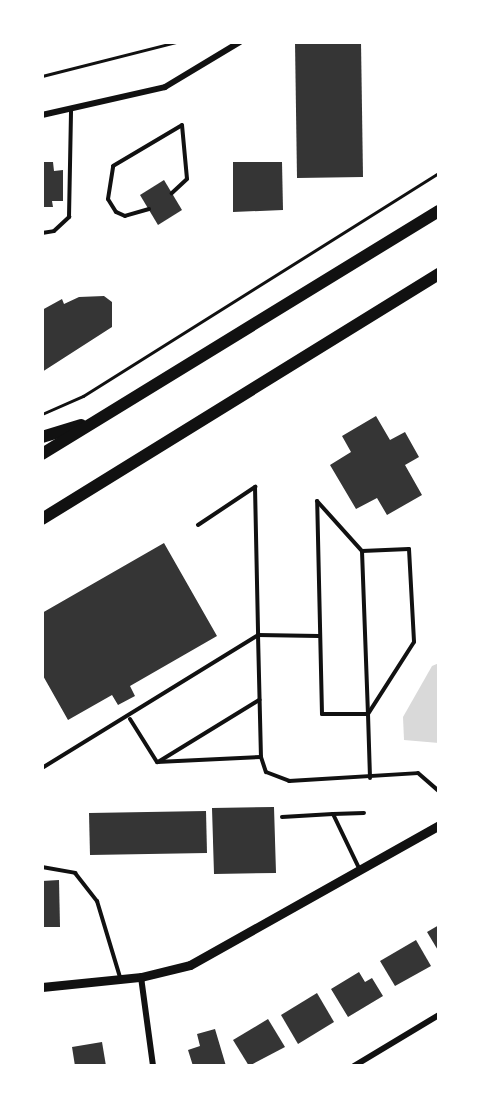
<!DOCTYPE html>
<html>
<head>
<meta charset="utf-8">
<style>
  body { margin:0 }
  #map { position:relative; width:481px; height:1108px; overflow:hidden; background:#fff; font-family:"Sofia Sans Condensed",sans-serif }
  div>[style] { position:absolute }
  .water>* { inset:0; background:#d9d9d9 }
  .building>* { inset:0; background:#353535 }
  .path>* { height:3px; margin:-1.5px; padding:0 1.5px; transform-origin:1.5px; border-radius:1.5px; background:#111 }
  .service>* { height:4px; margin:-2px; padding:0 2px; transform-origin:2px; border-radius:2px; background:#111 }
  .minor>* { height:6px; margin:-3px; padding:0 3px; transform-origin:3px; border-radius:3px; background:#111 }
  .tertiary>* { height:9px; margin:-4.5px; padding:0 4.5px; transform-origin:4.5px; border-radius:4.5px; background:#111 }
  .primary>* { height:12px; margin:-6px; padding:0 6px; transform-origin:6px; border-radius:6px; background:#111 }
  span { translate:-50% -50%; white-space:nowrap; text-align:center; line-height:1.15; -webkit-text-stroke:5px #fff; paint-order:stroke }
  .frame { position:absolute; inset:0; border:44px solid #fff; pointer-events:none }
</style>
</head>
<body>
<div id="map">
  <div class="water">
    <div style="clip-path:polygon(439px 663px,439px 743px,404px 740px,403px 717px,432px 666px)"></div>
  </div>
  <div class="building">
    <div style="clip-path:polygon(295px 42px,361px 42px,363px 177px,297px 178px)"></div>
    <div style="clip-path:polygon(42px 162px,53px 162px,54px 171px,63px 170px,63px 201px,52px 201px,53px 207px,42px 207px)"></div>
    <div style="clip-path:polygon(233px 162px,282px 162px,283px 210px,233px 212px)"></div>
    <div style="clip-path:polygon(164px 180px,182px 210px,158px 225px,140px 195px)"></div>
    <div style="clip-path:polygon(104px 296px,112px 302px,112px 327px,42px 372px,42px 310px,62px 299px,64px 304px,79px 297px)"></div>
    <div style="clip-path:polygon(376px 416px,390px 440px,405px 432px,419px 457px,405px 465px,422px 495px,387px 515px,377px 498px,356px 509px,330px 465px,351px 452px,342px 436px)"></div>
    <div style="clip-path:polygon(164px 543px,217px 636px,130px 686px,135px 696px,118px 705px,112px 695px,68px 720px,42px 674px,42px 613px)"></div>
    <div style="clip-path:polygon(274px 807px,276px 873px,214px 874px,212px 808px)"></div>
    <div style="clip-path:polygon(206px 811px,207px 853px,90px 855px,89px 813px)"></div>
    <div style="clip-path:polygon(59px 880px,60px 927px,42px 927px,42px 881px)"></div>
    <div style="clip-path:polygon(439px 925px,439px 952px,427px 932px)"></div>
    <div style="clip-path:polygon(416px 940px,431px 966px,395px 986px,380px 961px)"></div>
    <div style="clip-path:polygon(359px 972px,365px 982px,372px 978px,383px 996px,348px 1017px,331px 989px)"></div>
    <div style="clip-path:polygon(317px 993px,334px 1022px,298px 1044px,281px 1015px)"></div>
    <div style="clip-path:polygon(268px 1019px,285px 1047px,249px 1066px,233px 1040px)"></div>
    <div style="clip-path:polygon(215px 1029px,226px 1066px,193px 1066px,188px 1050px,200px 1046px,197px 1034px)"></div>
    <div style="clip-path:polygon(102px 1042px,106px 1066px,75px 1066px,72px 1047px)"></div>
  </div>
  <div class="path">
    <div style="left:42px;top:76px;width:138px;rotate:-14.2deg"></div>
    <div style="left:42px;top:414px;width:45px;rotate:-23.7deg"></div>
    <div style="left:83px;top:396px;width:420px;rotate:-32.1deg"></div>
  </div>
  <div class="service">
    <div style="left:149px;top:209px;width:25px;rotate:164deg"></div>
    <div style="left:125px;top:216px;width:10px;rotate:-156deg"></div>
    <div style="left:116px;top:212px;width:15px;rotate:-122deg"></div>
    <div style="left:108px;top:199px;width:33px;rotate:-81deg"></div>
    <div style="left:113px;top:166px;width:80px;rotate:-30.7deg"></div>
    <div style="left:182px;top:125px;width:54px;rotate:84.7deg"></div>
    <div style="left:187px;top:179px;width:21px;rotate:137deg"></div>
    <div style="left:42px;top:233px;width:12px;rotate:-9deg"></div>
    <div style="left:54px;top:231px;width:21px;rotate:-43deg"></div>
    <div style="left:69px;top:217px;width:108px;rotate:-88.9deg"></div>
    <div style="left:198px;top:525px;width:69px;rotate:-33.7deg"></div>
    <div style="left:255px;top:487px;width:148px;rotate:88.8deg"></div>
    <div style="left:258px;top:635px;width:61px;rotate:0.9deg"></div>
    <div style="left:362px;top:551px;width:47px;rotate:-2.4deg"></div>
    <div style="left:409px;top:549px;width:93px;rotate:86.9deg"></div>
    <div style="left:414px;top:642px;width:85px;rotate:122.6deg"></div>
    <div style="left:368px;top:714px;width:46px;rotate:180deg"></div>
    <div style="left:322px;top:714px;width:213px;rotate:-91.3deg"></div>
    <div style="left:317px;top:501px;width:67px;rotate:48deg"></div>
    <div style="left:362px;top:551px;width:163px;rotate:87.9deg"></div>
    <div style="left:368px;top:714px;width:64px;rotate:88.2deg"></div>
    <div style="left:130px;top:719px;width:51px;rotate:57.9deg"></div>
    <div style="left:157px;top:762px;width:104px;rotate:-2.8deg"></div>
    <div style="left:158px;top:762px;width:119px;rotate:-31.5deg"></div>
    <div style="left:42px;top:768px;width:254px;rotate:-31.6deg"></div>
    <div style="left:258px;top:635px;width:122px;rotate:88.6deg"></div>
    <div style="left:261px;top:757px;width:16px;rotate:72deg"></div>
    <div style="left:266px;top:772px;width:25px;rotate:21deg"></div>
    <div style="left:289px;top:781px;width:129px;rotate:-3.5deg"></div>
    <div style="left:418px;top:773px;width:28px;rotate:41deg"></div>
    <div style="left:333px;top:814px;width:31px;rotate:-2deg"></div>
    <div style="left:282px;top:817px;width:51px;rotate:-3.4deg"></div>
    <div style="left:333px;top:814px;width:60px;rotate:64.3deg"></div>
    <div style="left:42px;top:867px;width:34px;rotate:10deg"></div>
    <div style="left:75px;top:873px;width:36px;rotate:52deg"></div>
    <div style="left:97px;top:901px;width:79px;rotate:73.2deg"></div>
  </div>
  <div class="minor">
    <div style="left:42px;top:115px;width:126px;rotate:-12.8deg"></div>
    <div style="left:165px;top:87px;width:87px;rotate:-31deg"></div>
    <div style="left:141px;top:977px;width:90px;rotate:82.3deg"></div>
    <div style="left:354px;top:1066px;width:99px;rotate:-31deg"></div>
  </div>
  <div class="tertiary">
    <div style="left:42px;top:987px;width:100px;rotate:-5.8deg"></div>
    <div style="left:141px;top:977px;width:50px;rotate:-13.8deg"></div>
    <div style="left:190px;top:965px;width:286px;rotate:-29.3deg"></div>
  </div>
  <div class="primary">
    <div style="left:42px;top:437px;width:41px;rotate:-17.1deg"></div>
    <div style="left:42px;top:454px;width:465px;rotate:-31.5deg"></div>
    <div style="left:42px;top:519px;width:467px;rotate:-31.7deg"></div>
  </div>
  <div class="frame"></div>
</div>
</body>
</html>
